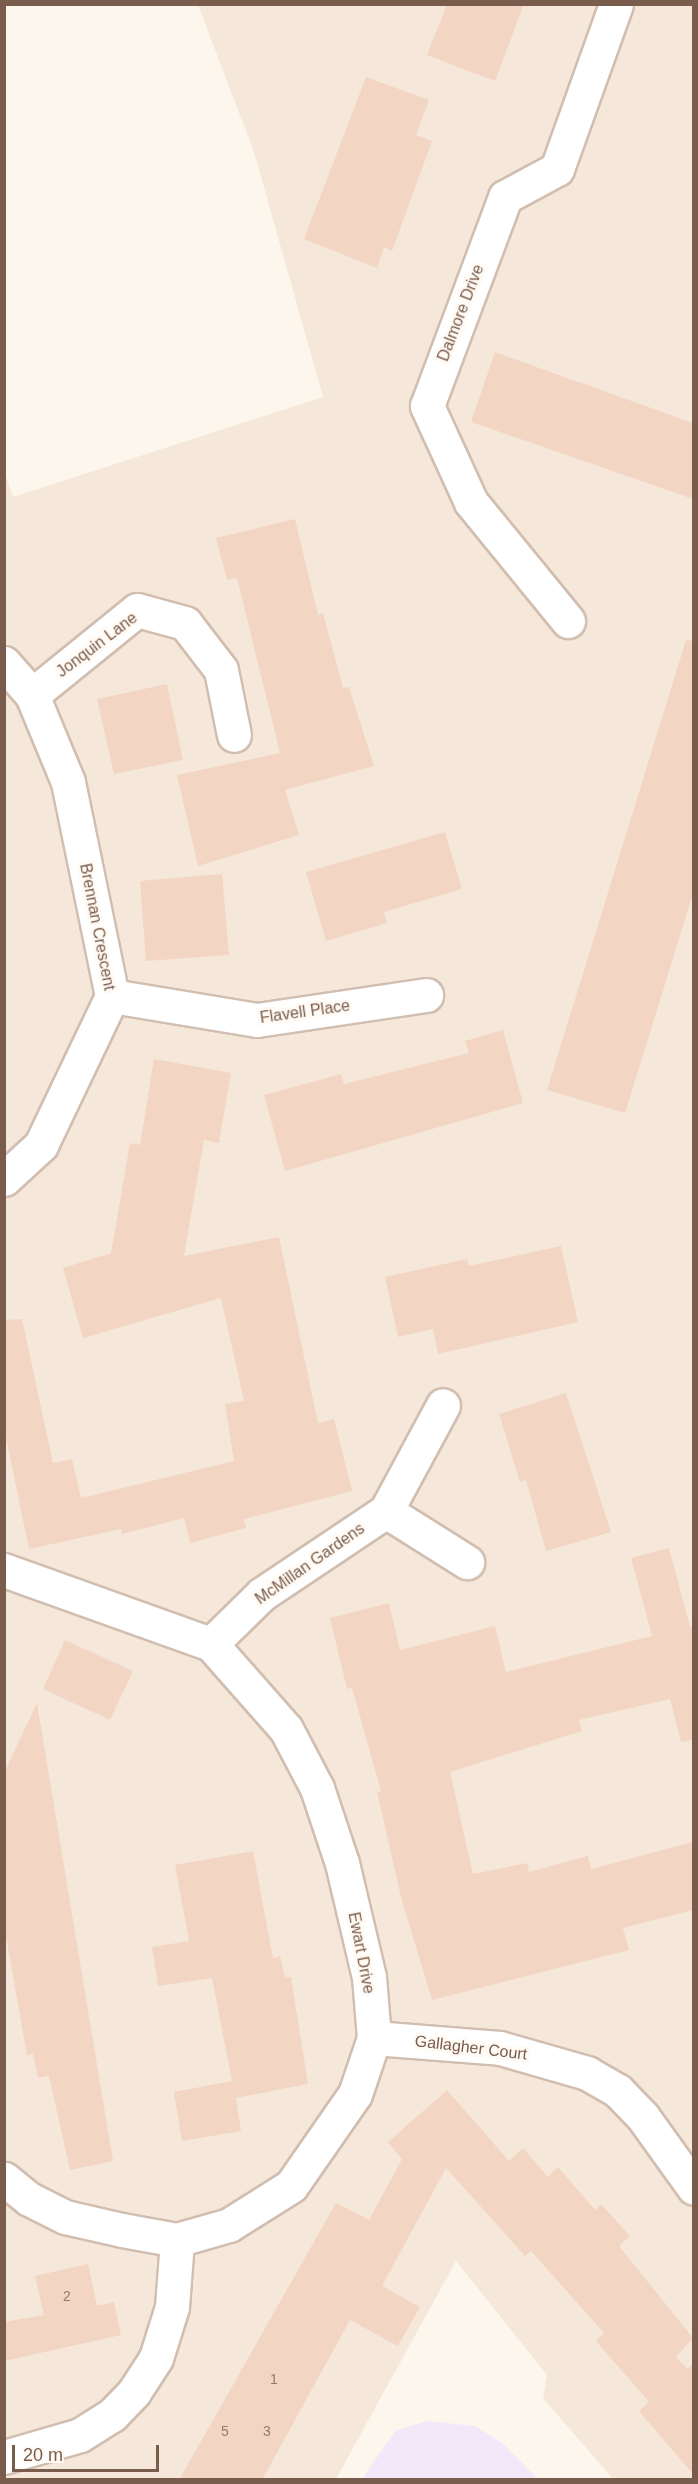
<!DOCTYPE html>
<html>
<head>
<meta charset="utf-8">
<style>
  body { margin:0 }
  #map { position:relative; width:698px; height:2484px; overflow:hidden; background:#fdf6ec; font-family:Helvetica,sans-serif }
  div>[style] { position:absolute }
  .residential>* { inset:0; background:#f5e8da }
  .education>* { inset:0; background:#f3e8fa }
  .building>* { inset:0; background:#f3d5c3 }
  .roads { filter:drop-shadow(2px 0 #d1beb0) drop-shadow(-2px 0 #d1beb0) drop-shadow(0 2px #d1beb0) drop-shadow(0 -2px #d1beb0) }
  .minor>* { height:33px; margin:-16.5px; padding:0 16.5px; transform-origin:16.5px; border-radius:16.5px; background:#fff }
  span { translate:-50% -50%; white-space:nowrap; text-align:center; line-height:1.15; -webkit-text-stroke:6px #fffaf3; paint-order:stroke }
  .number-label { font-size:14px; color:#987a6a }
  .number-label span { -webkit-text-stroke-width:0 }
  .street-label { font-size:16px; color:#7a5c4d }
  .frame { position:absolute; inset:0; border:6px solid #7a5c4d; pointer-events:none }
  .scale { position:absolute; left:12px; top:2445px; width:147px; height:27px; box-sizing:border-box; border:3px solid #7a5c4d; border-top:0; padding-left:8px; font-size:18px; line-height:21px; white-space:nowrap; color:#7a5c4d; -webkit-text-stroke:4px #fffaf3; paint-order:stroke }
</style>
</head>
<body>
<div id="map">
  <div class="residential">
    <div style="clip-path:polygon(198px 5px,693px 5px,693px 2479px,613px 2479px,543px 2398px,547px 2375px,456px 2261px,336px 2479px,5px 2479px,4px 470px,13px 497px,323px 397px,254px 152px)"></div>
  </div>
  <div class="education">
    <div style="clip-path:polygon(427px 2421px,475px 2426px,502px 2443px,538px 2479px,362px 2479px,395px 2431px)"></div>
  </div>
  <div class="building">
    <div style="clip-path:polygon(447px 4px,524px 4px,495px 81px,427px 55px)"></div>
    <div style="clip-path:polygon(366px 77px,429px 100px,416px 135px,432px 141px,392px 251px,384px 247px,377px 268px,304px 239px)"></div>
    <div style="clip-path:polygon(495px 352px,693px 423px,693px 499px,471px 422px)"></div>
    <div style="clip-path:polygon(295px 519px,318px 615px,323px 613px,343px 688px,349px 687px,374px 766px,285px 790px,299px 835px,198px 866px,177px 775px,280px 753px,237px 578px,227px 580px,216px 538px)"></div>
    <div style="clip-path:polygon(686px 640px,693px 641px,693px 894px,625px 1113px,547px 1090px)"></div>
    <div style="clip-path:polygon(167px 684px,183px 760px,114px 774px,97px 699px)"></div>
    <div style="clip-path:polygon(445px 832px,462px 889px,384px 912px,387px 923px,326px 941px,306px 872px)"></div>
    <div style="clip-path:polygon(222px 874px,229px 955px,146px 961px,140px 881px)"></div>
    <div style="clip-path:polygon(503px 1030px,523px 1103px,285px 1171px,264px 1095px,341px 1074px,344px 1084px,469px 1053px,465px 1041px)"></div>
    <div style="clip-path:polygon(154px 1059px,231px 1073px,219px 1143px,204px 1140px,184px 1256px,279px 1237px,318px 1423px,334px 1419px,352px 1491px,244px 1519px,246px 1528px,190px 1543px,184px 1518px,122px 1534px,121px 1529px,29px 1549px,4px 1428px,4px 1320px,22px 1319px,53px 1463px,72px 1459px,81px 1498px,234px 1461px,225px 1404px,244px 1401px,221px 1298px,83px 1338px,63px 1268px,111px 1253px,130px 1143px,140px 1145px)"></div>
    <div style="clip-path:polygon(561px 1246px,578px 1322px,438px 1354px,433px 1329px,398px 1337px,385px 1277px,467px 1259px,469px 1266px)"></div>
    <div style="clip-path:polygon(566px 1393px,611px 1532px,546px 1551px,526px 1480px,520px 1482px,499px 1414px)"></div>
    <div style="clip-path:polygon(669px 1548px,690px 1627px,693px 1626px,693px 1740px,681px 1742px,670px 1699px,579px 1720px,582px 1731px,450px 1772px,473px 1874px,527px 1863px,529px 1872px,588px 1856px,591px 1869px,693px 1842px,693px 1910px,623px 1928px,629px 1950px,432px 2000px,402px 1901px,377px 1792px,381px 1791px,352px 1688px,347px 1689px,330px 1618px,389px 1603px,400px 1650px,495px 1626px,506px 1672px,652px 1636px,631px 1558px)"></div>
    <div style="clip-path:polygon(65px 1640px,133px 1671px,110px 1720px,43px 1689px)"></div>
    <div style="clip-path:polygon(37px 1703px,113px 2161px,70px 2170px,49px 2076px,38px 2078px,33px 2054px,27px 2055px,4px 1925px,4px 1773px)"></div>
    <div style="clip-path:polygon(253px 1851px,273px 1958px,280px 1956px,285px 1978px,291px 1977px,308px 2084px,236px 2098px,241px 2131px,182px 2141px,174px 2092px,232px 2081px,212px 1978px,158px 1986px,152px 1947px,189px 1941px,175px 1865px)"></div>
    <div style="clip-path:polygon(447px 2090px,509px 2161px,523px 2148px,548px 2177px,558px 2167px,595px 2210px,601px 2204px,630px 2236px,619px 2246px,693px 2338px,676px 2357px,687px 2369px,693px 2364px,693px 2474px,639px 2411px,649px 2402px,596px 2341px,604px 2333px,531px 2251px,525px 2256px,446px 2168px,382px 2286px,420px 2307px,398px 2346px,350px 2320px,262px 2480px,179px 2480px,336px 2203px,369px 2220px,402px 2159px,388px 2142px)"></div>
    <div style="clip-path:polygon(88px 2264px,97px 2306px,114px 2302px,121px 2335px,4px 2361px,4px 2322px,44px 2315px,35px 2276px)"></div>
  </div>
  <div class="roads">
    <div class="minor">
      <div style="left:568px;top:621px;width:154px;rotate:-129.2deg"></div>
      <div style="left:471px;top:502px;width:106px;rotate:-114.6deg"></div>
      <div style="left:427px;top:406px;width:223px;rotate:-69.5deg"></div>
      <div style="left:505px;top:197px;width:59px;rotate:-28.3deg"></div>
      <div style="left:557px;top:169px;width:175px;rotate:-70.3deg"></div>
      <div style="left:4px;top:663px;width:43px;rotate:48.8deg"></div>
      <div style="left:32px;top:695px;width:94px;rotate:67.5deg"></div>
      <div style="left:68px;top:782px;width:218px;rotate:78.4deg"></div>
      <div style="left:112px;top:996px;width:165px;rotate:115.5deg"></div>
      <div style="left:41px;top:1145px;width:50px;rotate:137.4deg"></div>
      <div style="left:32px;top:695px;width:135px;rotate:-39deg"></div>
      <div style="left:137px;top:610px;width:50px;rotate:15.2deg"></div>
      <div style="left:185px;top:623px;width:59px;rotate:52.5deg"></div>
      <div style="left:221px;top:670px;width:66px;rotate:78.7deg"></div>
      <div style="left:112px;top:996px;width:147px;rotate:9.4deg"></div>
      <div style="left:257px;top:1020px;width:171px;rotate:-8.4deg"></div>
      <div style="left:386px;top:1511px;width:96px;rotate:32.2deg"></div>
      <div style="left:4px;top:1570px;width:220px;rotate:19.7deg"></div>
      <div style="left:211px;top:1644px;width:113px;rotate:48.6deg"></div>
      <div style="left:286px;top:1729px;width:67px;rotate:62.3deg"></div>
      <div style="left:317px;top:1788px;width:79px;rotate:71.6deg"></div>
      <div style="left:342px;top:1863px;width:117px;rotate:76.7deg"></div>
      <div style="left:369px;top:1977px;width:61px;rotate:85.3deg"></div>
      <div style="left:374px;top:2038px;width:59px;rotate:108.7deg"></div>
      <div style="left:355px;top:2094px;width:112px;rotate:124.8deg"></div>
      <div style="left:291px;top:2186px;width:73px;rotate:147.8deg"></div>
      <div style="left:229px;top:2225px;width:54px;rotate:163.9deg"></div>
      <div style="left:177px;top:2240px;width:56px;rotate:-169.7deg"></div>
      <div style="left:122px;top:2230px;width:58px;rotate:-167.2deg"></div>
      <div style="left:65px;top:2217px;width:40px;rotate:-153.4deg"></div>
      <div style="left:29px;top:2199px;width:32px;rotate:-141deg"></div>
      <div style="left:211px;top:1644px;width:71px;rotate:-44.4deg"></div>
      <div style="left:262px;top:1594px;width:149px;rotate:-33.8deg"></div>
      <div style="left:386px;top:1511px;width:120px;rotate:-61.7deg"></div>
      <div style="left:374px;top:2038px;width:126px;rotate:4.5deg"></div>
      <div style="left:500px;top:2048px;width:91px;rotate:16deg"></div>
      <div style="left:587px;top:2073px;width:36px;rotate:30deg"></div>
      <div style="left:618px;top:2091px;width:36px;rotate:46deg"></div>
      <div style="left:643px;top:2117px;width:87px;rotate:54.3deg"></div>
      <div style="left:4px;top:2457px;width:79px;rotate:-16.1deg"></div>
      <div style="left:80px;top:2435px;width:38px;rotate:-32deg"></div>
      <div style="left:112px;top:2415px;width:32px;rotate:-46deg"></div>
      <div style="left:134px;top:2392px;width:40px;rotate:-57.1deg"></div>
      <div style="left:156px;top:2358px;width:53px;rotate:-72.6deg"></div>
      <div style="left:172px;top:2307px;width:67px;rotate:-85.7deg"></div>
    </div>
  </div>
  <div class="number-label">
    <span style="left:67px;top:2296px">2</span>
    <span style="left:274px;top:2379px">1</span>
    <span style="left:225px;top:2431px">5</span>
    <span style="left:267px;top:2431px">3</span>
  </div>
  <div class="street-label">
    <span style="left:461px;top:313px;rotate:-69deg">Dalmore Drive</span>
    <span style="left:97px;top:645px;rotate:-37deg">Jonquin Lane</span>
    <span style="left:97px;top:927px;rotate:79deg">Brennan Crescent</span>
    <span style="left:305px;top:1012px;rotate:-8deg">Flavell Place</span>
    <span style="left:310px;top:1564px;rotate:-35deg">McMillan Gardens</span>
    <span style="left:361px;top:1953px;rotate:79deg">Ewart Drive</span>
    <span style="left:471px;top:2048px;rotate:7deg">Gallagher Court</span>
  </div>
  <div class="frame"></div>
  <div class="scale">20 m</div>
</div>
</body>
</html>
